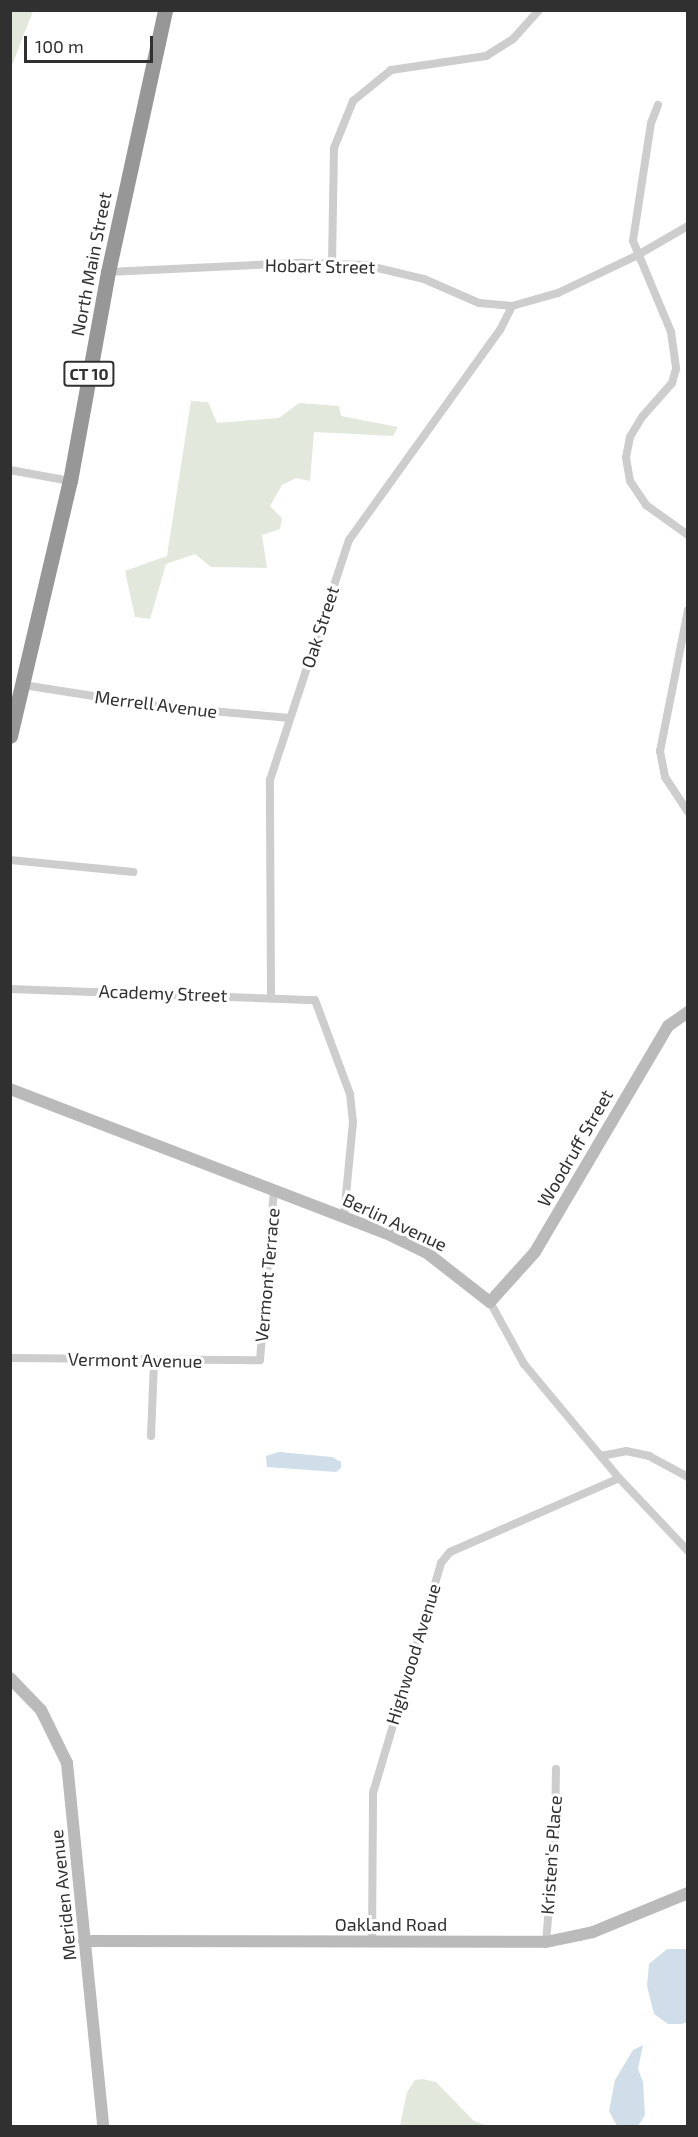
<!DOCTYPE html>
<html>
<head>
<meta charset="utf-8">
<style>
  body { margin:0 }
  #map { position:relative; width:698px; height:2137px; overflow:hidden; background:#fff; font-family:"Exo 2",sans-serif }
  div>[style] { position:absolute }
  .green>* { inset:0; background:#e3e8dd }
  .water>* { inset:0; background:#cfdee8 }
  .street>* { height:8px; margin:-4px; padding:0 4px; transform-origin:4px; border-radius:4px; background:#cdcdcd }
  .secondary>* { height:12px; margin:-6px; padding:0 6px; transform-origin:6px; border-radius:6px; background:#bababa }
  .highway>* { height:15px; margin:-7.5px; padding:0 7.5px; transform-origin:7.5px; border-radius:7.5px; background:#979797 }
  span { translate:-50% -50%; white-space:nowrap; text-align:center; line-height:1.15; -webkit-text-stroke:6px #fff; paint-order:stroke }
  .shield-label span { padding:2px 4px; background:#fff; border:2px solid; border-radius:4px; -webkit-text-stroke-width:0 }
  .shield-label { font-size:16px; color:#303030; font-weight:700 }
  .street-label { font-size:18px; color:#303030 }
  .frame { position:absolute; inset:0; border:12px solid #303030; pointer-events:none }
  .scale { position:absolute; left:24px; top:36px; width:129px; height:27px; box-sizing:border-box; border:3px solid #303030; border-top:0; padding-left:8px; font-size:18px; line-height:21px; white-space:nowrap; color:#303030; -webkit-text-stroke:4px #fff; paint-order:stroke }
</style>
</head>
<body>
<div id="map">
  <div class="green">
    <div style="clip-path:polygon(33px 11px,11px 68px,11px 12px)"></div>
    <div style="clip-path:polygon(191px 401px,208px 402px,217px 423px,279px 418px,299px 403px,339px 406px,341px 416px,398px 427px,393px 436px,314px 432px,310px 481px,296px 478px,282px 485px,270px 506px,282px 518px,280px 529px,262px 535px,267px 568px,211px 567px,195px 554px,166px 564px,150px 619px,135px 617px,125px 571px,167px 556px)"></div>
    <div style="clip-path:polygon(422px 2079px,436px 2082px,474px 2121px,488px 2126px,400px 2126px,407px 2092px,415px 2080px)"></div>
  </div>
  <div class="water">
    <div style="clip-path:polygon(279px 1452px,332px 1457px,341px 1462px,341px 1468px,336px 1472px,267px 1467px,266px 1456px)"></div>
    <div style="clip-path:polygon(667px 1949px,687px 1949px,687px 2022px,681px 2024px,668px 2024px,654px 2014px,647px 1986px,649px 1964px)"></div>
    <div style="clip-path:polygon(643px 2045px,638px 2069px,643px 2082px,645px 2115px,638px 2126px,617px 2126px,609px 2111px,615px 2080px,633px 2050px)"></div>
  </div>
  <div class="street">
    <div style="left:658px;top:105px;width:19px;rotate:111deg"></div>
    <div style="left:651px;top:123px;width:119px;rotate:98.7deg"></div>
    <div style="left:633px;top:241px;width:99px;rotate:67.3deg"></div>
    <div style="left:671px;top:332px;width:37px;rotate:82deg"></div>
    <div style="left:676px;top:369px;width:15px;rotate:106deg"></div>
    <div style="left:672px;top:383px;width:45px;rotate:131.4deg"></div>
    <div style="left:642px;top:417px;width:23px;rotate:121deg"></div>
    <div style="left:630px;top:437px;width:21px;rotate:101deg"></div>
    <div style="left:626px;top:458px;width:23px;rotate:80deg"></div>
    <div style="left:630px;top:481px;width:29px;rotate:56deg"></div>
    <div style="left:646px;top:505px;width:52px;rotate:35.5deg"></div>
    <div style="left:332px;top:263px;width:115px;rotate:-89deg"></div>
    <div style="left:334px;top:148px;width:51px;rotate:-68deg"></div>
    <div style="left:353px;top:101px;width:49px;rotate:-39.2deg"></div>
    <div style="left:391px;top:70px;width:96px;rotate:-8.4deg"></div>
    <div style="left:486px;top:56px;width:32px;rotate:-32deg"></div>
    <div style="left:513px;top:39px;width:39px;rotate:-48deg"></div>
    <div style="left:108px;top:272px;width:194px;rotate:-2.7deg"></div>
    <div style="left:302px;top:263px;width:63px;rotate:1.8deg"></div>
    <div style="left:365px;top:265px;width:61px;rotate:13.3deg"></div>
    <div style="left:424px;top:279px;width:60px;rotate:23.6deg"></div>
    <div style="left:479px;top:303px;width:33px;rotate:5deg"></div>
    <div style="left:512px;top:306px;width:48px;rotate:-15.8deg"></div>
    <div style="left:558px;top:293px;width:86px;rotate:-25.4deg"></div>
    <div style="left:636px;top:256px;width:60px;rotate:-30deg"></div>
    <div style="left:10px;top:470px;width:61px;rotate:10.4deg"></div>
    <div style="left:688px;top:610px;width:144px;rotate:101.2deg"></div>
    <div style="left:660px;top:751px;width:26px;rotate:79deg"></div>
    <div style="left:665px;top:777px;width:42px;rotate:56.7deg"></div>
    <div style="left:23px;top:685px;width:136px;rotate:8.9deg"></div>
    <div style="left:157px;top:706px;width:133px;rotate:5.2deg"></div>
    <div style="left:10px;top:860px;width:124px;rotate:5.6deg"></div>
    <div style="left:10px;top:989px;width:305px;rotate:2.1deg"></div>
    <div style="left:315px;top:1000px;width:100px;rotate:69.6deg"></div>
    <div style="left:350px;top:1094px;width:28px;rotate:84deg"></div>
    <div style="left:353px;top:1122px;width:94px;rotate:95.5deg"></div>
    <div style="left:271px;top:998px;width:218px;rotate:-90.3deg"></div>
    <div style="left:270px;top:780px;width:253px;rotate:-71.8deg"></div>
    <div style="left:349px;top:540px;width:259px;rotate:-54.3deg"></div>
    <div style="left:500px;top:330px;width:27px;rotate:-63deg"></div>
    <div style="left:490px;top:1302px;width:71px;rotate:61.3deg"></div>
    <div style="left:524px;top:1364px;width:148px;rotate:50.2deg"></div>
    <div style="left:619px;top:1478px;width:100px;rotate:46.6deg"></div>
    <div style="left:10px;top:1358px;width:250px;rotate:0.5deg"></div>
    <div style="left:260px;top:1360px;width:171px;rotate:-85.3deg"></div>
    <div style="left:151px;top:1436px;width:75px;rotate:-87.7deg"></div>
    <div style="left:601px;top:1456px;width:25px;rotate:-11deg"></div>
    <div style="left:626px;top:1451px;width:24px;rotate:12deg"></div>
    <div style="left:649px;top:1456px;width:44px;rotate:28.3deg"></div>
    <div style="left:372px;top:1942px;width:149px;rotate:-89.6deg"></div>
    <div style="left:373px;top:1793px;width:240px;rotate:-73.5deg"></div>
    <div style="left:441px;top:1563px;width:14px;rotate:-51deg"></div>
    <div style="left:450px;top:1552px;width:184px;rotate:-23.6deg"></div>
    <div style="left:546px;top:1942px;width:105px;rotate:-85.1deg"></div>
    <div style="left:555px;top:1837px;width:68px;rotate:-89.2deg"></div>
  </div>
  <div class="secondary">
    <div style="left:10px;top:1089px;width:403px;rotate:21deg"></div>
    <div style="left:386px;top:1233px;width:46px;rotate:26deg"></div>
    <div style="left:427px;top:1253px;width:80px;rotate:37.9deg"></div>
    <div style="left:490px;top:1302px;width:67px;rotate:-48deg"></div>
    <div style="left:535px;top:1252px;width:262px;rotate:-59.5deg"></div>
    <div style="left:668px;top:1026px;width:24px;rotate:-35deg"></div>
    <div style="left:10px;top:1678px;width:45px;rotate:45.9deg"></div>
    <div style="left:41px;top:1710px;width:59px;rotate:63.9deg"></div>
    <div style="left:67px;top:1763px;width:365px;rotate:84.3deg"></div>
    <div style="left:84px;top:1941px;width:462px;rotate:0.1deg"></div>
    <div style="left:546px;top:1942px;width:48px;rotate:-12deg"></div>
    <div style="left:593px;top:1932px;width:103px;rotate:-22.3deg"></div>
  </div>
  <div class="highway">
    <div style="left:10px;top:736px;width:262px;rotate:-76.8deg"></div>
    <div style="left:70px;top:481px;width:212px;rotate:-79.7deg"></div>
    <div style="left:108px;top:272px;width:268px;rotate:-77.7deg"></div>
  </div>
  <div class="shield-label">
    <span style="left:89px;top:374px">CT 10</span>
  </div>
  <div class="street-label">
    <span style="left:91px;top:264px;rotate:-79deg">North Main Street</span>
    <span style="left:320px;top:266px;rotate:1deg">Hobart Street</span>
    <span style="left:320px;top:627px;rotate:-72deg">Oak Street</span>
    <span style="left:156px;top:704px;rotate:7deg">Merrell Avenue</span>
    <span style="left:163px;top:993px;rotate:2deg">Academy Street</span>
    <span style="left:575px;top:1148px;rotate:-60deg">Woodruff Street</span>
    <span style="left:395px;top:1222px;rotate:25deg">Berlin Avenue</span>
    <span style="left:267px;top:1275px;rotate:-85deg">Vermont Terrace</span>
    <span style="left:135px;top:1360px;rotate:1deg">Vermont Avenue</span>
    <span style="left:413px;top:1654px;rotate:-73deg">Highwood Avenue</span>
    <span style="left:551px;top:1855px;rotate:-86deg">Kristen's Place</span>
    <span style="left:63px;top:1895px;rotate:-96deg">Meriden Avenue</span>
    <span style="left:391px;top:1924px">Oakland Road</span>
  </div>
  <div class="frame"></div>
  <div class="scale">100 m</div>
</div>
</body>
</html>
